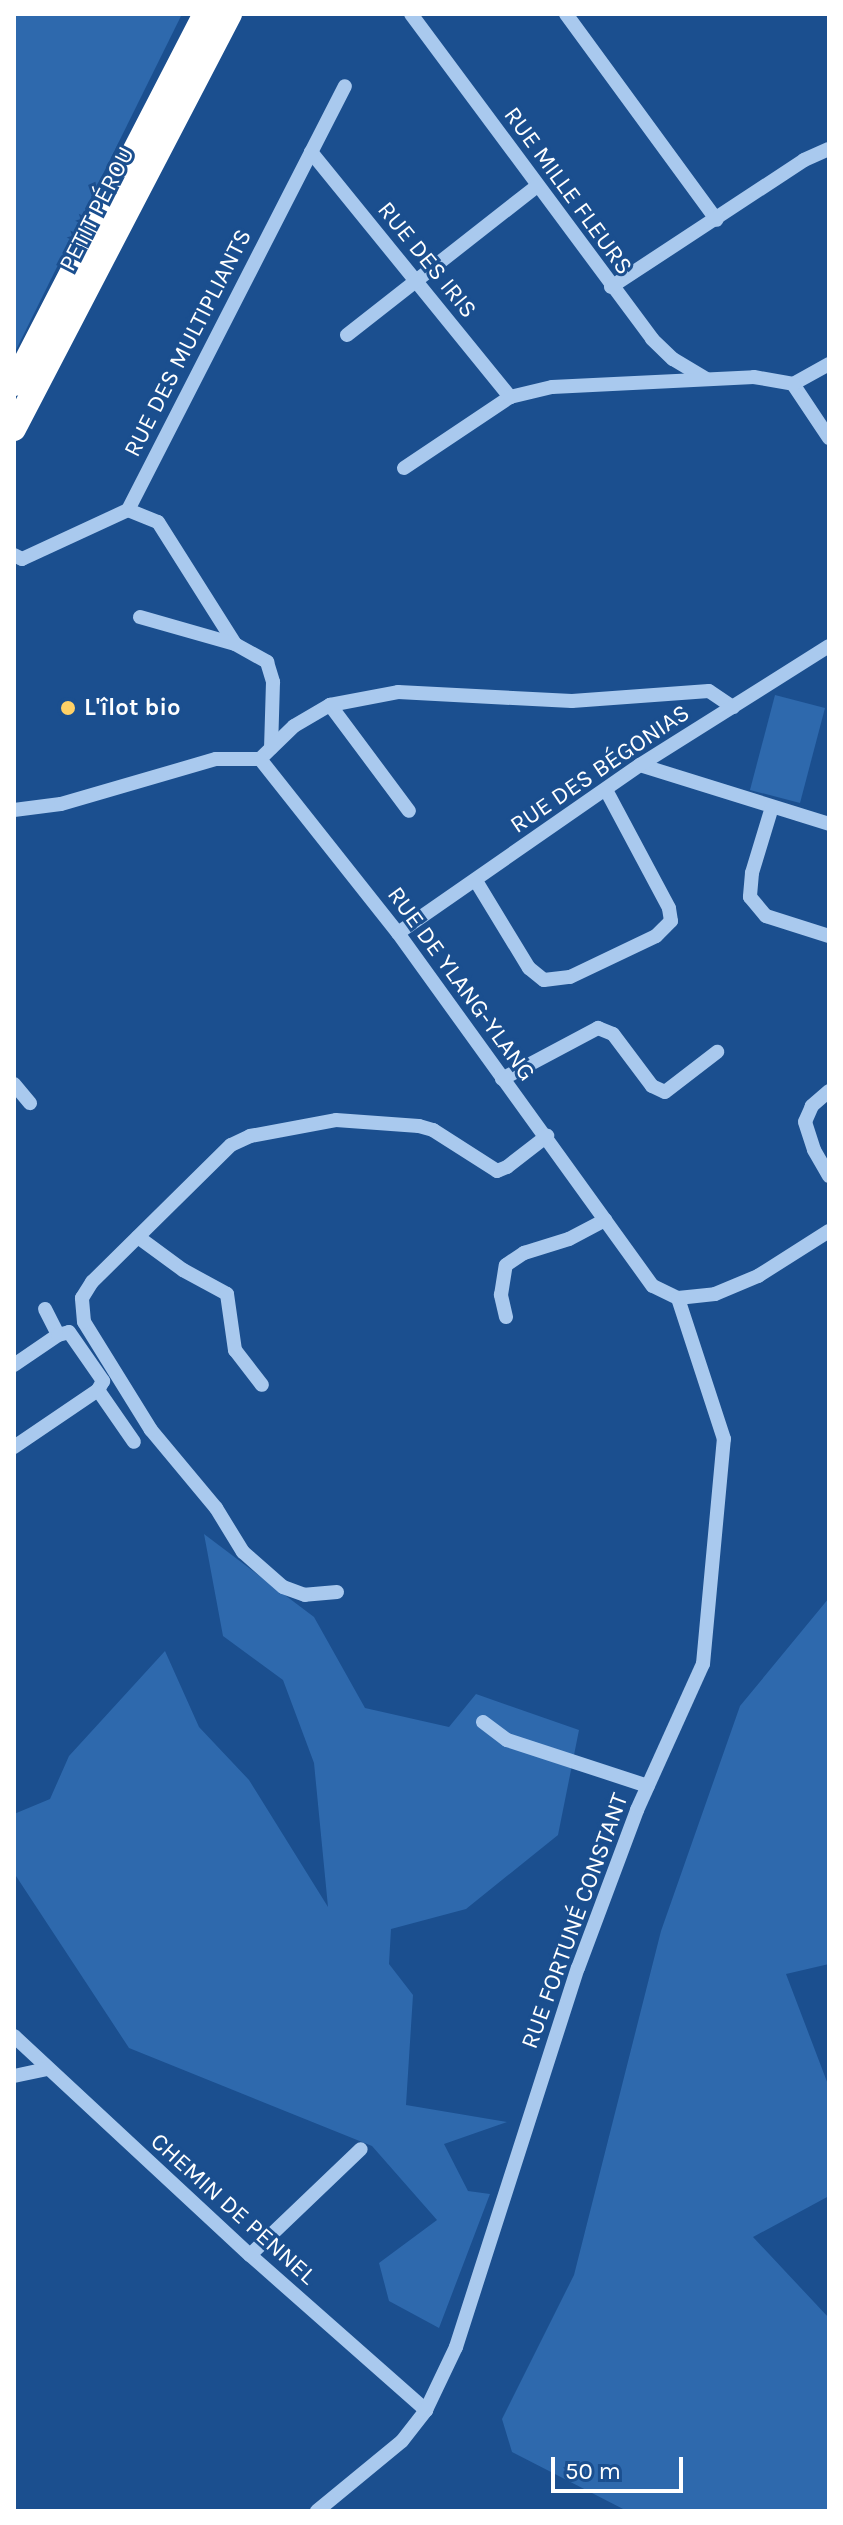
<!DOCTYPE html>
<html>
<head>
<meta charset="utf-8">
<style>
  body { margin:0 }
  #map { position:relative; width:843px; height:2525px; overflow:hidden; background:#1b4f8f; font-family:Karla,sans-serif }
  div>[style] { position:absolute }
  .green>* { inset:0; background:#2e69ad }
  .minor>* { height:14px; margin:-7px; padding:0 7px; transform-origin:7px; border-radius:7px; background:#a9c9ee }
  .highway>* { height:24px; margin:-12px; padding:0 12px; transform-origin:12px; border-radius:12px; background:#fff }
  .dots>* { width:22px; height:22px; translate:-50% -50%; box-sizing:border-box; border:4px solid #1b4f8f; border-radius:50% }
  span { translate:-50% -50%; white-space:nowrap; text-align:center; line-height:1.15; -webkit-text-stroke:6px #1b4f8f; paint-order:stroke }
  .street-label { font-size:24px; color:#fff }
  .poi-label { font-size:24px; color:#fff; font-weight:700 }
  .left { translate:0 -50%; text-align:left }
  .frame { position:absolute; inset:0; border:16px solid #fff; pointer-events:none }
  .scale { position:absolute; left:551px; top:2457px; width:132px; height:36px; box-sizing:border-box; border:4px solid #fff; border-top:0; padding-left:10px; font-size:24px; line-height:28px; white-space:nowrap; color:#fff; -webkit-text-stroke:6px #1b4f8f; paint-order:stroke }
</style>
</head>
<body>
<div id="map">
  <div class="green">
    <div style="clip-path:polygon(14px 14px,182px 14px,14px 354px)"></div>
    <div style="clip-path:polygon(775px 695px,825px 708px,800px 803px,750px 790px)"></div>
    <div style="clip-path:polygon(204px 1534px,314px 1617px,365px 1708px,449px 1727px,476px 1694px,579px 1730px,558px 1835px,466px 1909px,391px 1929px,389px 1964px,413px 1995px,406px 2105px,507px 2122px,444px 2144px,468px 2191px,490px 2194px,439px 2328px,389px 2301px,379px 2263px,437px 2220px,372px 2146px,129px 2048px,14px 1873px,14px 1814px,50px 1799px,69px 1756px,165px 1651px,199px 1727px,249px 1780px,328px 1907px,314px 1763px,283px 1680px,223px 1636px)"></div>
    <div style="clip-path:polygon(829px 1598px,829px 1964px,786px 1974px,829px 2087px,829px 2196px,753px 2237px,829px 2318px,829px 2511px,627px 2511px,512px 2452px,502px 2419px,574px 2275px,661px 1931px,740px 1706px)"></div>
  </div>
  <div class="minor">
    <div style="left:411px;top:14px;width:405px;rotate:53.4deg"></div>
    <div style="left:652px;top:339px;width:29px;rotate:44deg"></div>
    <div style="left:673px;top:359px;width:39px;rotate:31deg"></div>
    <div style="left:566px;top:14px;width:255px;rotate:53.8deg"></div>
    <div style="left:311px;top:152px;width:316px;rotate:50.9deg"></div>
    <div style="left:611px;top:287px;width:231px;rotate:-33.3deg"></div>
    <div style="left:804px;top:160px;width:27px;rotate:-24deg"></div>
    <div style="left:347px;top:335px;width:240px;rotate:-38.1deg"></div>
    <div style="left:793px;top:384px;width:65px;rotate:56.3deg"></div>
    <div style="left:793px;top:384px;width:41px;rotate:-29.1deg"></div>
    <div style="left:404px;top:468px;width:128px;rotate:-33.8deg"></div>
    <div style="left:510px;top:397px;width:43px;rotate:-13.4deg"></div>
    <div style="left:552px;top:387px;width:202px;rotate:-2.8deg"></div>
    <div style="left:754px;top:377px;width:40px;rotate:10deg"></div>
    <div style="left:128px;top:510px;width:32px;rotate:22deg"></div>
    <div style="left:158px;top:522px;width:144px;rotate:57.7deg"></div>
    <div style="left:14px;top:555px;width:9px;rotate:27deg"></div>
    <div style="left:22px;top:559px;width:117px;rotate:-24.8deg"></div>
    <div style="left:128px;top:510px;width:476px;rotate:-62.9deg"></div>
    <div style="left:140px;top:617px;width:99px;rotate:15.9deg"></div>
    <div style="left:235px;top:644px;width:37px;rotate:29deg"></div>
    <div style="left:267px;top:662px;width:21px;rotate:73deg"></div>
    <div style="left:273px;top:682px;width:66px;rotate:91.7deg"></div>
    <div style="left:330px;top:705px;width:132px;rotate:53.3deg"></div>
    <div style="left:260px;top:759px;width:47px;rotate:-44.1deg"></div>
    <div style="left:294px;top:726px;width:42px;rotate:-30.3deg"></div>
    <div style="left:330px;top:705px;width:69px;rotate:-10.8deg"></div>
    <div style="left:398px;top:692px;width:174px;rotate:3deg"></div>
    <div style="left:572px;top:701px;width:137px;rotate:-4.2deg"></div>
    <div style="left:709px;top:691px;width:29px;rotate:34deg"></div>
    <div style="left:640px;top:765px;width:198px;rotate:17.3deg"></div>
    <div style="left:772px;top:807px;width:69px;rotate:106.9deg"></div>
    <div style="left:752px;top:873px;width:24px;rotate:95deg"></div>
    <div style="left:750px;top:897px;width:25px;rotate:50deg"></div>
    <div style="left:766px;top:916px;width:66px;rotate:17.6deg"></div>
    <div style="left:14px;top:810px;width:47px;rotate:-7.3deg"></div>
    <div style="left:61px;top:804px;width:161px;rotate:-16.2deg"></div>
    <div style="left:216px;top:759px;width:44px"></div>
    <div style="left:260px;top:759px;width:222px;rotate:51.6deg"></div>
    <div style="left:398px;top:933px;width:435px;rotate:54.2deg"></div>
    <div style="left:653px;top:1286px;width:28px;rotate:26deg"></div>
    <div style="left:678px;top:1298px;width:37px;rotate:-6deg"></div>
    <div style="left:715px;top:1294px;width:47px;rotate:-22.7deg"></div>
    <div style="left:758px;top:1276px;width:84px;rotate:-32.4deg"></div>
    <div style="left:476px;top:881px;width:102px;rotate:58.7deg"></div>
    <div style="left:529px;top:968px;width:19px;rotate:39deg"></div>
    <div style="left:544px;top:980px;width:26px;rotate:-7deg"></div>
    <div style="left:570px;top:977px;width:95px;rotate:-25.5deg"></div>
    <div style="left:656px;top:936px;width:21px;rotate:-45deg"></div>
    <div style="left:671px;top:921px;width:13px;rotate:-99deg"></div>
    <div style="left:669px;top:908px;width:134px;rotate:-118.1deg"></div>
    <div style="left:398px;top:933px;width:295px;rotate:-34.8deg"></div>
    <div style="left:640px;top:765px;width:223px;rotate:-32.2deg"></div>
    <div style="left:502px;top:1079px;width:109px;rotate:-28deg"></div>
    <div style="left:598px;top:1028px;width:16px;rotate:22deg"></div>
    <div style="left:613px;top:1034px;width:65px;rotate:53.1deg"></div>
    <div style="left:652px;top:1086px;width:14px;rotate:25deg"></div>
    <div style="left:665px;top:1092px;width:66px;rotate:-37.6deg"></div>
    <div style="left:14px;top:1084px;width:25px;rotate:50deg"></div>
    <div style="left:829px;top:1091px;width:23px;rotate:139deg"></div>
    <div style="left:812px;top:1106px;width:17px;rotate:114deg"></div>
    <div style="left:805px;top:1122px;width:29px;rotate:72deg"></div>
    <div style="left:814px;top:1150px;width:30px;rotate:60deg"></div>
    <div style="left:138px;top:1237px;width:56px;rotate:36.3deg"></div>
    <div style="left:183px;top:1270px;width:50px;rotate:28.6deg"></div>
    <div style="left:227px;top:1294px;width:57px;rotate:81.9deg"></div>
    <div style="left:235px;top:1350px;width:44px;rotate:52.4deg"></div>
    <div style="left:45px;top:1309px;width:29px;rotate:63deg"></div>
    <div style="left:506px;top:1317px;width:23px;rotate:-103deg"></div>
    <div style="left:501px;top:1295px;width:30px;rotate:-81deg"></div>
    <div style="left:506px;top:1265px;width:22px;rotate:-34deg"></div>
    <div style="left:524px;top:1253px;width:47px;rotate:-17.3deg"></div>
    <div style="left:569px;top:1239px;width:41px;rotate:-27.8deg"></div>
    <div style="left:14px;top:1365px;width:53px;rotate:-34.3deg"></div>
    <div style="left:58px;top:1335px;width:11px;rotate:-15deg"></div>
    <div style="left:69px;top:1332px;width:60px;rotate:55.2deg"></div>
    <div style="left:103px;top:1381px;width:10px;rotate:119deg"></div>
    <div style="left:98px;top:1390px;width:102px;rotate:145.8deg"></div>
    <div style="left:98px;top:1390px;width:63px;rotate:55.3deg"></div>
    <div style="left:337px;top:1592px;width:32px;rotate:175deg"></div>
    <div style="left:305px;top:1595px;width:23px;rotate:-160deg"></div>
    <div style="left:283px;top:1587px;width:53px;rotate:-138.8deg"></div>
    <div style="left:243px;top:1552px;width:52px;rotate:-121.5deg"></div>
    <div style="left:216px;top:1508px;width:102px;rotate:-129.8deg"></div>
    <div style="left:151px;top:1430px;width:127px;rotate:-121.8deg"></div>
    <div style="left:84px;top:1322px;width:24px;rotate:-95deg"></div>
    <div style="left:82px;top:1298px;width:19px;rotate:-58deg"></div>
    <div style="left:92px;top:1282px;width:195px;rotate:-44.6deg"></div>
    <div style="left:231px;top:1145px;width:21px;rotate:-25deg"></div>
    <div style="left:250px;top:1136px;width:87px;rotate:-10.5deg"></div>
    <div style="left:336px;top:1120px;width:83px;rotate:4.1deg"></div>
    <div style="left:419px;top:1126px;width:15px;rotate:16deg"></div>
    <div style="left:433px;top:1130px;width:76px;rotate:32.6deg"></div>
    <div style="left:497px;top:1171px;width:11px;rotate:-22deg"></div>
    <div style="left:507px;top:1167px;width:51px;rotate:-37.8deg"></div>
    <div style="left:483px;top:1722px;width:30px;rotate:37deg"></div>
    <div style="left:507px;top:1740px;width:148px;rotate:18.1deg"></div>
    <div style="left:14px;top:2036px;width:322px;rotate:42.9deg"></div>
    <div style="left:250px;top:2255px;width:235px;rotate:41.4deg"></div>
    <div style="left:14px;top:2076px;width:33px;rotate:-12deg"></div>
    <div style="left:250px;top:2255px;width:153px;rotate:-43.7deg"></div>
    <div style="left:317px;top:2511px;width:110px;rotate:-39.5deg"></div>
    <div style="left:402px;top:2441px;width:39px;rotate:-52deg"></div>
    <div style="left:426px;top:2410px;width:70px;rotate:-64.5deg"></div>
    <div style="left:456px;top:2347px;width:398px;rotate:-72.2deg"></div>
    <div style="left:578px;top:1968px;width:169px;rotate:-69.5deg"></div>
    <div style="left:637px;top:1810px;width:160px;rotate:-65.7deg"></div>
    <div style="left:703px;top:1664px;width:226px;rotate:-84.7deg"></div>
    <div style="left:724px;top:1439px;width:148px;rotate:-108.1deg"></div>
  </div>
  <div class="highway">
    <div style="left:14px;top:384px;width:416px;rotate:-62.7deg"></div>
    <div style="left:14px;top:429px;width:468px;rotate:-62.5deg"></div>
  </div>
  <div class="dots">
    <div style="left:68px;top:708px;background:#ffd166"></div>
  </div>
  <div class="street-label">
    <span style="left:568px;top:191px;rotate:54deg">RUE MILLE FLEURS</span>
    <span style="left:97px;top:209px;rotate:-63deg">PETIT PÉROU</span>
    <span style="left:427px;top:260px;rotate:51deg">RUE DES IRIS</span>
    <span style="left:188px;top:343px;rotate:-63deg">RUE DES MULTIPLIANTS</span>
    <span style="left:600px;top:769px;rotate:-34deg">RUE DES BÉGONIAS</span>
    <span style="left:461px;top:984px;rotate:54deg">RUE DE YLANG-YLANG</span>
    <span style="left:575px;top:1921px;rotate:-70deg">RUE FORTUNÉ CONSTANT</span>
    <span style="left:233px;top:2209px;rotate:42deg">CHEMIN DE PENNEL</span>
  </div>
  <div class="poi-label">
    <span class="left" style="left:84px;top:708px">L'îlot bio</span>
  </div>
  <div class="frame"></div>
  <div class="scale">50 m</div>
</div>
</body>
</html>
